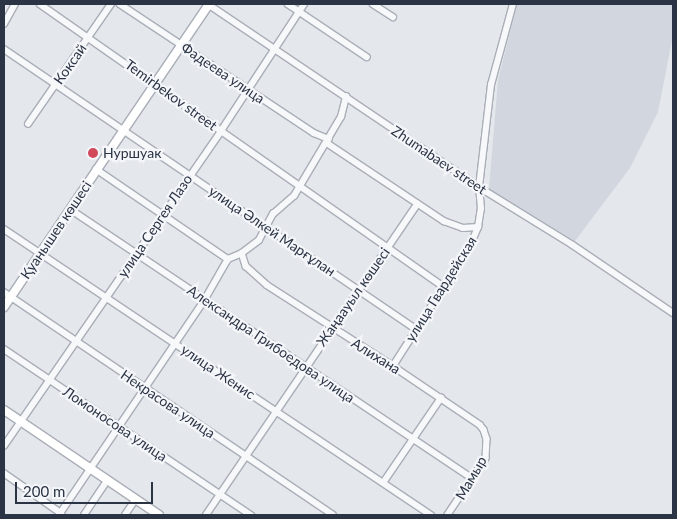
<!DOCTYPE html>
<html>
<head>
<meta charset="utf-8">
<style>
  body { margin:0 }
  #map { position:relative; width:677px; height:519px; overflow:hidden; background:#e4e7ec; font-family:Lato,sans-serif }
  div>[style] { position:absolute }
  .built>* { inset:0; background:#d2d6de }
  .roads { filter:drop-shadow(1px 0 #a9aeb7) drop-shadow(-1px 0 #a9aeb7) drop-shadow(0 1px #a9aeb7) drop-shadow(0 -1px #a9aeb7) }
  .street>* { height:5.5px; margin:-2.75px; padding:0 2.75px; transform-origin:2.75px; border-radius:2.75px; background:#f7f8fa }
  .secondary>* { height:8px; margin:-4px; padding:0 4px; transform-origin:4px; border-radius:4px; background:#fff }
  .dots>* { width:14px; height:14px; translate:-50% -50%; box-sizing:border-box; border:2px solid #f4f6f9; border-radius:50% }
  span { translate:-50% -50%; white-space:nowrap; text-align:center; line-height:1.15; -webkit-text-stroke:4.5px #f4f6f9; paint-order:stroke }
  .street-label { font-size:14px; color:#2b3445 }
  .poi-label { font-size:14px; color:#2b3445 }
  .left { translate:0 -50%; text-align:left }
  .frame { position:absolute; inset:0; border:5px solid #2b3445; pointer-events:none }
  .scale { position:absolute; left:15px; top:482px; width:138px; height:22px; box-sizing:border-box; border:2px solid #2b3445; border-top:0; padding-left:6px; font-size:15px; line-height:18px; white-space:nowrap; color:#2b3445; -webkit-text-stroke:4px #f4f6f9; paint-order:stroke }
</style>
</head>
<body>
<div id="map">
  <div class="built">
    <div style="clip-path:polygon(517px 4px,673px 4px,673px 35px,658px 112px,630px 168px,575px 241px,489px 189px,498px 80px)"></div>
  </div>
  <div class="roads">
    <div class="street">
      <div style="left:40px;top:4px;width:492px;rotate:35deg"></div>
      <div style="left:120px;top:4px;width:233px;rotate:33.6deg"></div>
      <div style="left:314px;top:133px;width:16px;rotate:22deg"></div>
      <div style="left:208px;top:4px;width:327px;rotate:34deg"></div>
      <div style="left:479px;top:187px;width:110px;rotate:31.7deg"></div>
      <div style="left:573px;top:245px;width:121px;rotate:34.2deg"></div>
      <div style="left:288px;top:4px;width:95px;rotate:33.9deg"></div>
      <div style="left:373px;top:4px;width:24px;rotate:33deg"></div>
      <div style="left:4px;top:24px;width:23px;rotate:-61deg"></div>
      <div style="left:4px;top:49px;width:498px;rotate:34.2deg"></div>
      <div style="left:28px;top:124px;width:146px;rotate:-55.3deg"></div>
      <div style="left:327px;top:143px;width:141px;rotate:33.7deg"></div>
      <div style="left:444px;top:221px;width:20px;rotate:20deg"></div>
      <div style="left:463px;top:228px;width:15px;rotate:-4deg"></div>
      <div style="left:96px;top:169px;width:160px;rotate:34.3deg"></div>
      <div style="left:70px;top:209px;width:485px;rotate:33.8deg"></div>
      <div style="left:4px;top:229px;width:514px;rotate:33.81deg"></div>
      <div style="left:242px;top:253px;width:14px;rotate:73deg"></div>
      <div style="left:246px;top:266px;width:28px;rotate:42deg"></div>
      <div style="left:267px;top:285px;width:150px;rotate:32.7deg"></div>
      <div style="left:393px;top:366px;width:105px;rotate:34.1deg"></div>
      <div style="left:480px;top:425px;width:6px;rotate:51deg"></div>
      <div style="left:484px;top:430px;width:9px;rotate:72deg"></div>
      <div style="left:487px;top:439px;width:19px;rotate:93deg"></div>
      <div style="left:486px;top:458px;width:69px;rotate:123.7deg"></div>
      <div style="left:228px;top:259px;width:15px;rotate:-23deg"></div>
      <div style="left:242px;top:253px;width:21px;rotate:-37deg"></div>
      <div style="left:259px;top:240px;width:30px;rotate:-62deg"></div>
      <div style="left:273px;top:214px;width:28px;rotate:-41deg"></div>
      <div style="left:294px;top:196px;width:92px;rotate:-59.3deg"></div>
      <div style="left:341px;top:117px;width:21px;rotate:-76deg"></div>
      <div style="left:4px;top:292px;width:397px;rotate:34.1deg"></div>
      <div style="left:4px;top:349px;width:298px;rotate:33.9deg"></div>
      <div style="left:393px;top:366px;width:143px;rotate:-57.3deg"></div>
      <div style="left:470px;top:246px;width:21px;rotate:-67deg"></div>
      <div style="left:478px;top:227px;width:18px;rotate:-81deg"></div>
      <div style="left:481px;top:209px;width:22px;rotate:-95deg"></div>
      <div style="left:479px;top:187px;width:103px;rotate:-83.3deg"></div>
      <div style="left:491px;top:85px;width:84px;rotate:-74.8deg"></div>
      <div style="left:4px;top:446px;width:383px;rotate:-55.4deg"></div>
      <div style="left:221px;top:131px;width:152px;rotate:-56.8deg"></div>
      <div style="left:4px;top:473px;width:70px;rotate:35.1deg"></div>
      <div style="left:383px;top:483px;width:103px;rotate:-55.7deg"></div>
      <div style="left:59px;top:515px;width:261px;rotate:-55.9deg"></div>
      <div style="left:205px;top:299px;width:46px;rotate:-60.1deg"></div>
      <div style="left:84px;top:515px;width:36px;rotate:-56deg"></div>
      <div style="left:125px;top:515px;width:18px;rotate:-56deg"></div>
      <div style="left:206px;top:515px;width:376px;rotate:-55.8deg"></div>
    </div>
    <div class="secondary">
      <div style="left:4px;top:307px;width:366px;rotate:-55.9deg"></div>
      <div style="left:4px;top:410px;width:187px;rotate:34.1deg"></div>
    </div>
  </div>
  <div class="dots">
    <div style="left:93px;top:153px;background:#d1495b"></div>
  </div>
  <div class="street-label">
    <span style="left:70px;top:64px;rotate:-55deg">Коксай</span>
    <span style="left:223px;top:73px;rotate:34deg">Фадеева улица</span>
    <span style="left:171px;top:95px;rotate:36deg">Temirbekov street</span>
    <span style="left:439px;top:160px;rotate:34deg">Zhumabaev street</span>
    <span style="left:155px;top:226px;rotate:-56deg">улица Сергея Лазо</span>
    <span style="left:56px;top:230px;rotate:-56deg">Қуанышев көшесі</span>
    <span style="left:272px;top:231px;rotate:34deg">улица Әлкей Марғұлан</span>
    <span style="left:441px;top:289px;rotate:-58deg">улица Гвардейская</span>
    <span style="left:353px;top:297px;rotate:-55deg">Жаңаауыл көшесі</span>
    <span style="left:271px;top:344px;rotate:34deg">Александра Грибоедова улица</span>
    <span style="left:376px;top:356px;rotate:32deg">Алихана</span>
    <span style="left:218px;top:372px;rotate:34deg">улица Женис</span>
    <span style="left:168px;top:404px;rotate:34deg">Некрасова улица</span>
    <span style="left:115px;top:424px;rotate:34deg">Ломоносова улица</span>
    <span style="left:471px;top:478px;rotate:-60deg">Мамыр</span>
  </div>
  <div class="poi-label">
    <span class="left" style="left:103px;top:153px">Нуршуак</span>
  </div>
  <div class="frame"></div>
  <div class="scale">200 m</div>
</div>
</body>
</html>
